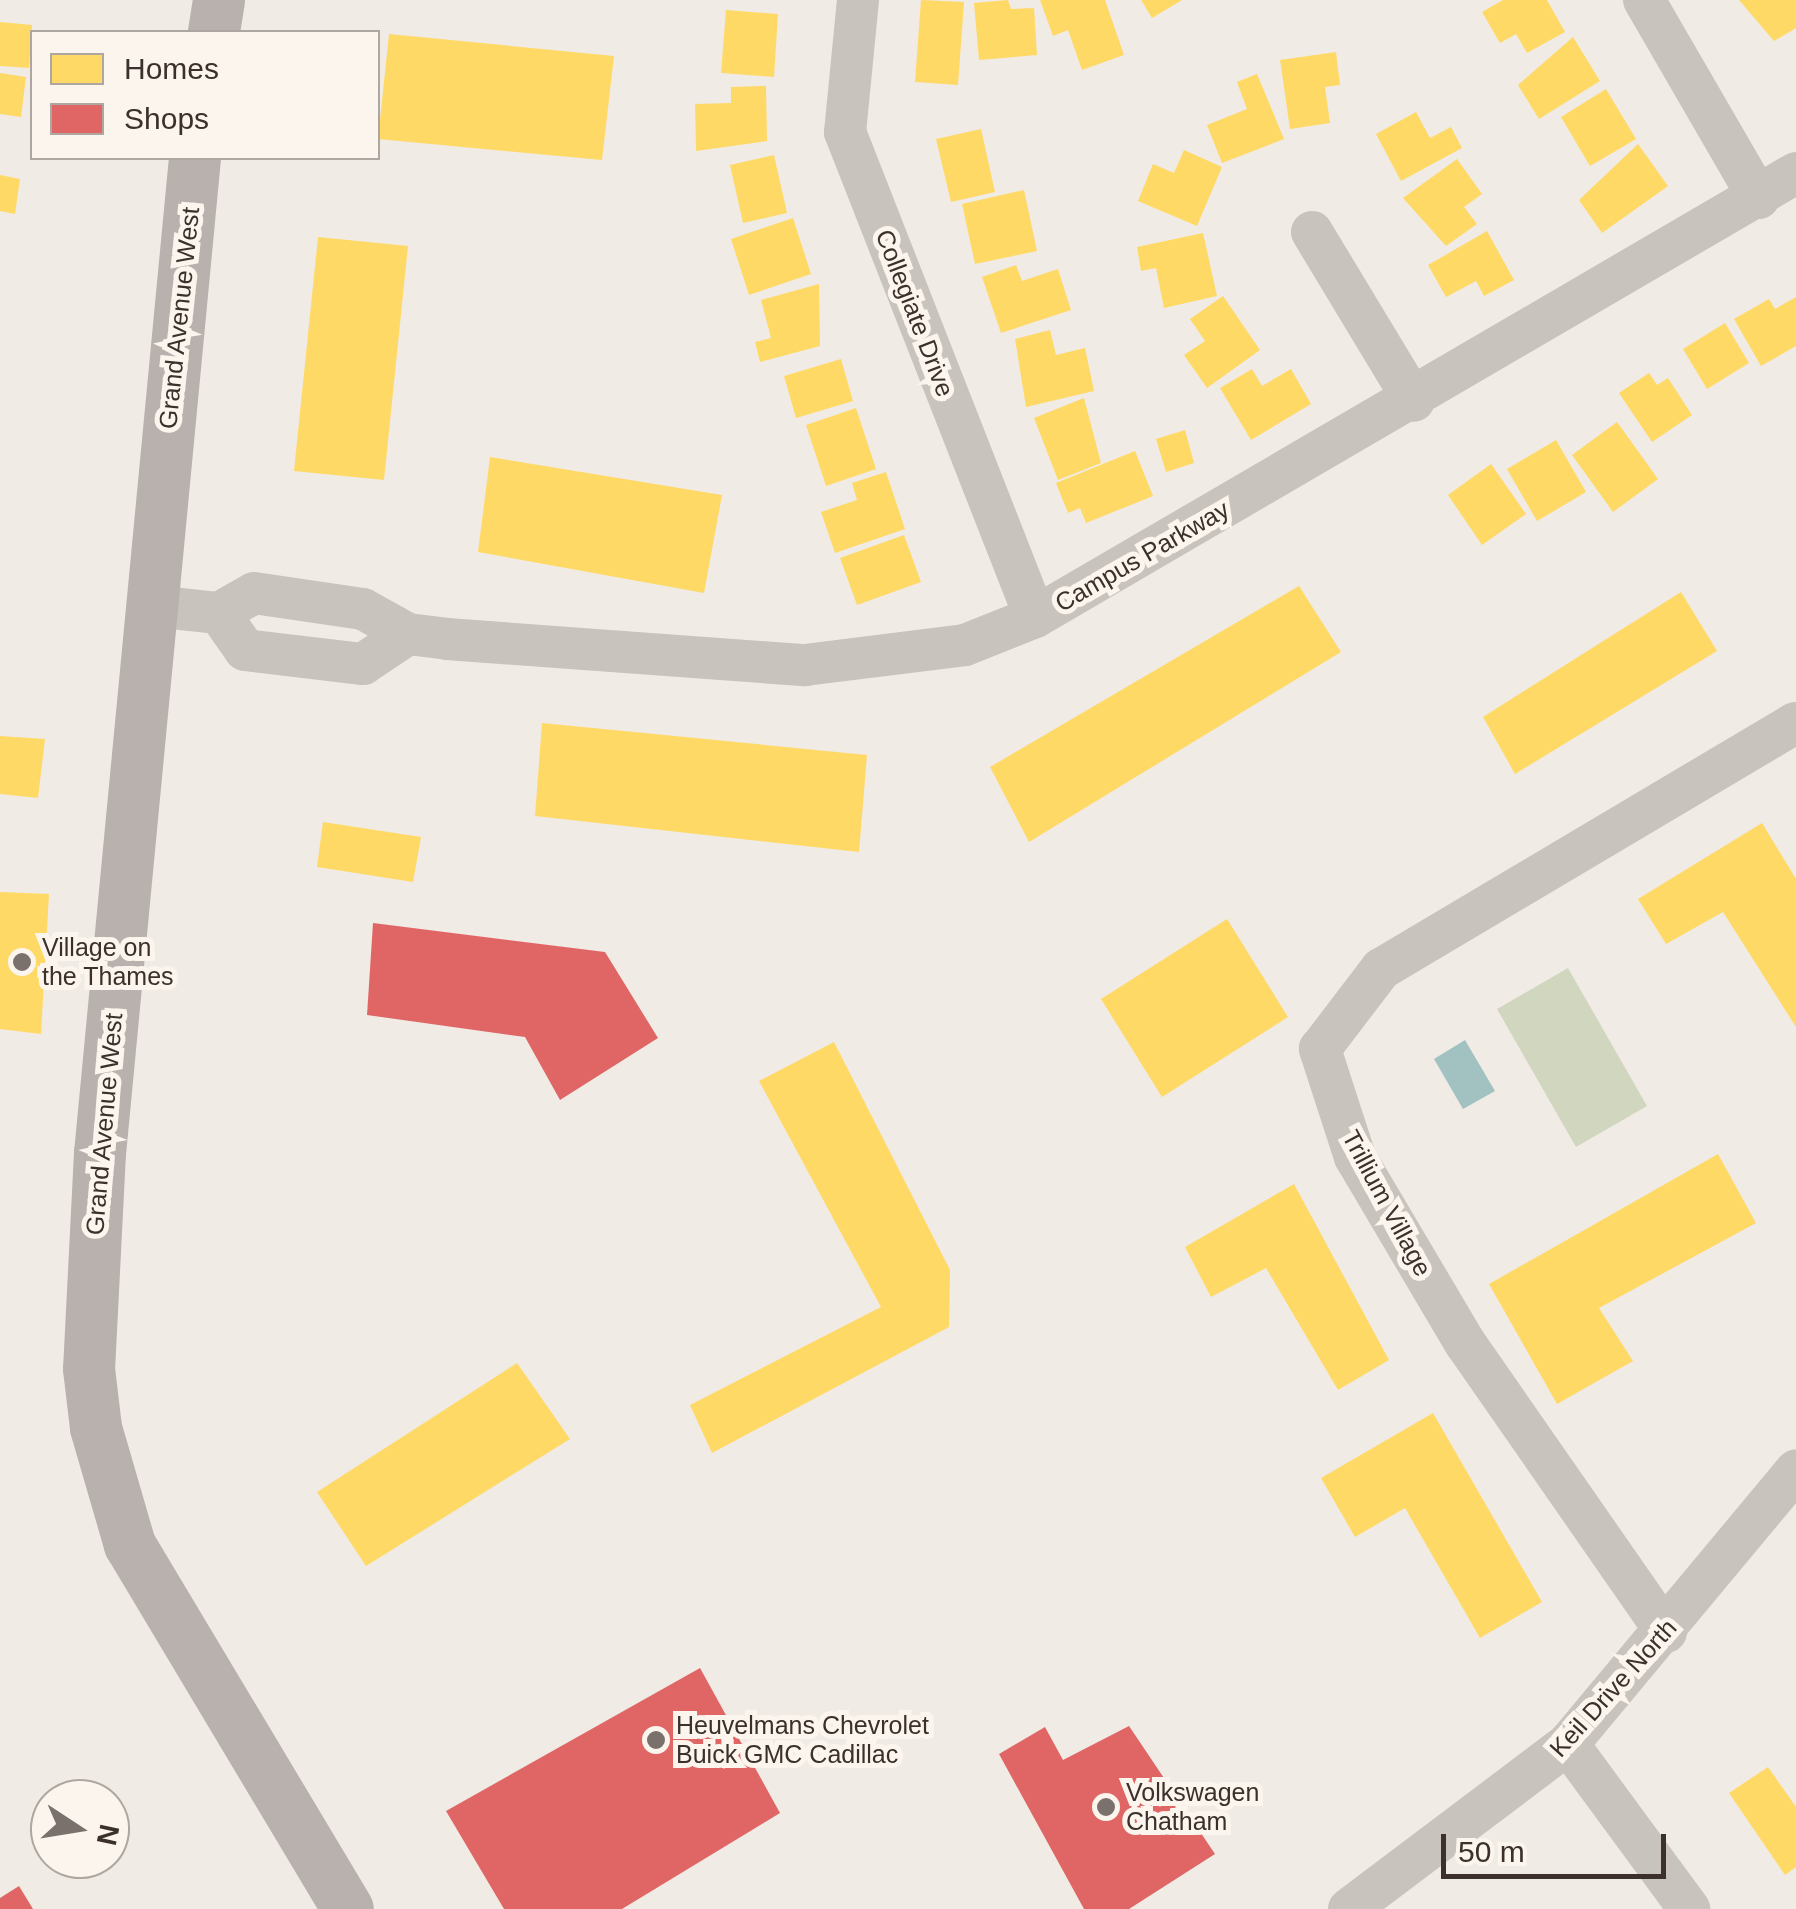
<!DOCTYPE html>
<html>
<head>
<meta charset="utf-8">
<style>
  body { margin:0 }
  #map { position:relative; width:1796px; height:1909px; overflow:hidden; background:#f0ebe5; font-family:Helvetica,sans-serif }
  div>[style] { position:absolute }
  .green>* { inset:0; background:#d1d6bf }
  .water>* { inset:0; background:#a1c2c1 }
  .homes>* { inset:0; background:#ffd966 }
  .shops>* { inset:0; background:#e06666 }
  .minor>* { height:42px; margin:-21px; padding:0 21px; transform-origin:21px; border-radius:21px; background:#c9c3be }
  .major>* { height:52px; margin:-26px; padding:0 26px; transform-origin:26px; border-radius:26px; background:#b8b1ad }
  .dots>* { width:28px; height:28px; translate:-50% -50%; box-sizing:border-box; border:5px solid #fbf5ee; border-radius:50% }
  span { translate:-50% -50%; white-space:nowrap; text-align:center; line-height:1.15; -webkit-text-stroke:10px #fbf5ee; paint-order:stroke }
  .street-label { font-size:25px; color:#3b302b }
  .poi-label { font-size:25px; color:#3b302b }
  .left { translate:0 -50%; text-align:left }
  .legend { position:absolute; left:30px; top:30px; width:350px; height:130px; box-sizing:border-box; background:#fbf5ee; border:2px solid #aea6a0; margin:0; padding:12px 18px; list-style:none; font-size:30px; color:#3b302b }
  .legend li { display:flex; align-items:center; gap:20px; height:50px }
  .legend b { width:50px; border:2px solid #aea6a0 }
  .north { position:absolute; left:30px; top:1779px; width:100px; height:100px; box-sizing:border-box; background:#fbf5ee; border:2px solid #aea6a0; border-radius:50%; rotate:102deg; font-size:28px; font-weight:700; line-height:40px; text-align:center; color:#3b302b }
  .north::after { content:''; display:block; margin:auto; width:35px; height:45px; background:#7a716c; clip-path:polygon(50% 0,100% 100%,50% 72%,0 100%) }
  .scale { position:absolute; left:1441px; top:1834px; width:225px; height:45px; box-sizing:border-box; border:5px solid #3b302b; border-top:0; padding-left:12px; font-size:30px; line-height:35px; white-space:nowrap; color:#3b302b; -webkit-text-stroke:8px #fbf5ee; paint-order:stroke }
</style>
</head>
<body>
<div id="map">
  <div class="green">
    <div style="clip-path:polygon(1568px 968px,1647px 1106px,1576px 1147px,1497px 1009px)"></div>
  </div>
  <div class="water">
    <div style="clip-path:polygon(1465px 1040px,1495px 1091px,1463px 1109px,1434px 1059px)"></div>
  </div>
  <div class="homes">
    <div style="clip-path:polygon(921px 0,964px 2px,958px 85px,915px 82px)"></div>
    <div style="clip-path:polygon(1008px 0,1011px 9px,1034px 8px,1037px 55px,979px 60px,974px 3px)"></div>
    <div style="clip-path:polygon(1040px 0,1105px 0,1124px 55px,1082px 70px,1068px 30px,1053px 36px)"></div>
    <div style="clip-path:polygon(1141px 0,1182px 0,1152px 18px)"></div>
    <div style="clip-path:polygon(1503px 0,1547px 0,1565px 32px,1527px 53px,1516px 34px,1500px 43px,1482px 12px)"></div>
    <div style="clip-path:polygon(1739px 0,1796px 0,1796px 28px,1774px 41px)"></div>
    <div style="clip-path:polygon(726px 10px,778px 14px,774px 77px,721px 73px)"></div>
    <div style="clip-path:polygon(0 22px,32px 25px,29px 68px,0 66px)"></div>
    <div style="clip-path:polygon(389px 34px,614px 56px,602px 160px,378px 139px)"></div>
    <div style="clip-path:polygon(1573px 37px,1600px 81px,1539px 119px,1518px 85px)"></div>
    <div style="clip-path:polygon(1336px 52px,1340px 85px,1325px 87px,1330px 123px,1290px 129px,1280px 60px)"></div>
    <div style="clip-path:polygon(0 73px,26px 77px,21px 117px,0 114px)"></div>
    <div style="clip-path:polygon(1257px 74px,1284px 139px,1222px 163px,1207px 125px,1247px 109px,1237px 82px)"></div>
    <div style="clip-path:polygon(766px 86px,767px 141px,696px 151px,695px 104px,731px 103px,731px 87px)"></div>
    <div style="clip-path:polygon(1606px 89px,1636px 139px,1590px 166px,1561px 117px)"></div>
    <div style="clip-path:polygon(1416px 112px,1430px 138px,1451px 127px,1462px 148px,1401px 181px,1376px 134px)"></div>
    <div style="clip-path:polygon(981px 129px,995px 192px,951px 202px,936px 139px)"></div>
    <div style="clip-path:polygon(1638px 144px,1668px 186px,1602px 233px,1579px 200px)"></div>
    <div style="clip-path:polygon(1184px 150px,1222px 167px,1197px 226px,1138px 201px,1153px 164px,1174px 173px)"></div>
    <div style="clip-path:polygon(774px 155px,787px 213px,743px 223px,730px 165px)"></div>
    <div style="clip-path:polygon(1457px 159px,1482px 194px,1464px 207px,1477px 224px,1446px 246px,1403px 198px)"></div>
    <div style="clip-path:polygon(0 175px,20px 179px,15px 214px,0 211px)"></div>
    <div style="clip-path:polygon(1024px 190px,1037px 251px,975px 264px,962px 204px)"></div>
    <div style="clip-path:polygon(793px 218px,811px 274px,749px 295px,731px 239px)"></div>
    <div style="clip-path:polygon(1487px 231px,1514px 280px,1484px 296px,1476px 281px,1446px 297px,1428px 265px)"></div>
    <div style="clip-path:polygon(1203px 233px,1217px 296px,1164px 308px,1156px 268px,1141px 271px,1137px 247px)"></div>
    <div style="clip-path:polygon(318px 237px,408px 246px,384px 480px,294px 471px)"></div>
    <div style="clip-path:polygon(1016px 265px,1022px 281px,1058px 269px,1071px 310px,1001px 333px,982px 277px)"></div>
    <div style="clip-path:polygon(819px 284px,820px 346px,760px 362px,755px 342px,771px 338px,761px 300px)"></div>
    <div style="clip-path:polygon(1223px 296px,1260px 350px,1207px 388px,1184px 355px,1205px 341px,1190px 319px)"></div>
    <div style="clip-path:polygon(1796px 297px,1796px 346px,1761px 366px,1734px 319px,1769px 299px,1775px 309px)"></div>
    <div style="clip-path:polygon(1725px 323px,1749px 363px,1707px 389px,1683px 349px)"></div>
    <div style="clip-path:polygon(1050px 330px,1056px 355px,1085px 348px,1094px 391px,1026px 407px,1015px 339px)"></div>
    <div style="clip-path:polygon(841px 359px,853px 401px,796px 418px,784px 376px)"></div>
    <div style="clip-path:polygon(1252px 369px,1262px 386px,1291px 369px,1311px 404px,1251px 440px,1220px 388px)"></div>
    <div style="clip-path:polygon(1649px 373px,1657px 385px,1668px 378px,1692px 415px,1652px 442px,1619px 393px)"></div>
    <div style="clip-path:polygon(1084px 398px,1101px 463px,1058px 480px,1034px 418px)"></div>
    <div style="clip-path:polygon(856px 408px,876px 469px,826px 486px,806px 425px)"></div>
    <div style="clip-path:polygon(1617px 422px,1658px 479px,1613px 512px,1572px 455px)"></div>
    <div style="clip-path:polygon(1185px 430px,1194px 463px,1166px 472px,1156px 439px)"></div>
    <div style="clip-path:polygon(1556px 440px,1586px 492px,1537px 521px,1507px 469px)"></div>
    <div style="clip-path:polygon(1135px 451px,1153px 496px,1086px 523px,1080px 508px,1068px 513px,1056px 483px)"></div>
    <div style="clip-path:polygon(490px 457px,722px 495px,704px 593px,478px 552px)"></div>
    <div style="clip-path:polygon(1491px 464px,1526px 514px,1482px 545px,1448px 495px)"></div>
    <div style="clip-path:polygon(886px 472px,905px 529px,835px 553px,821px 512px,857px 500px,852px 483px)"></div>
    <div style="clip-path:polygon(904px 535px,921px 582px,857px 605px,840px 558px)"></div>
    <div style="clip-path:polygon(1299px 586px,1341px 652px,1029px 842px,990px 767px)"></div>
    <div style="clip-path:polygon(1681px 592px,1717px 651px,1515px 774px,1483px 717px)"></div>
    <div style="clip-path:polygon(542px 723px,867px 755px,859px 852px,535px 816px)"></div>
    <div style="clip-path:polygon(0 736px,45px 739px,38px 798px,0 794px)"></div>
    <div style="clip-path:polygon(323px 822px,421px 837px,413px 882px,317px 867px)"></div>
    <div style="clip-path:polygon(1762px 823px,1796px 879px,1796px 1027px,1723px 912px,1666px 944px,1638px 899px)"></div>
    <div style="clip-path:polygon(0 892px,49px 894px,41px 1034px,0 1029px)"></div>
    <div style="clip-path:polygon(1227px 919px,1288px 1017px,1162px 1097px,1101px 999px)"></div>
    <div style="clip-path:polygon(834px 1042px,950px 1270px,949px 1327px,712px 1453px,690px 1405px,881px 1307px,759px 1081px)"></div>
    <div style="clip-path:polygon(1718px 1154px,1756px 1223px,1599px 1308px,1633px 1361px,1557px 1404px,1489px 1284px)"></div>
    <div style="clip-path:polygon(1294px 1184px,1389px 1360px,1338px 1390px,1266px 1268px,1211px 1297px,1185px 1247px)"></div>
    <div style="clip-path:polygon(517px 1363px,570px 1439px,366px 1566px,317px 1492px)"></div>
    <div style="clip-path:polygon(1433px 1413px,1542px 1602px,1480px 1638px,1405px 1508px,1355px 1537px,1321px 1478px)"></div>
    <div style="clip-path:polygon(1768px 1767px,1796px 1807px,1796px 1867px,1785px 1875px,1729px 1793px)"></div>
  </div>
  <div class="shops">
    <div style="clip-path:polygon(373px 923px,605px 952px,658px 1038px,560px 1100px,525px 1037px,367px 1015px)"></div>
    <div style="clip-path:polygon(700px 1668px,780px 1813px,622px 1909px,504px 1909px,446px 1811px)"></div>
    <div style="clip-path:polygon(1129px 1726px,1215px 1854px,1129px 1909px,1084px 1909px,999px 1754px,1045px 1727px,1063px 1760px)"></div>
    <div style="clip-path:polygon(19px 1886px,33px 1909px,0 1909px,0 1898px)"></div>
  </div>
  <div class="minor">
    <div style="left:858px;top:0;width:133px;rotate:95.6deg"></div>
    <div style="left:845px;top:132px;width:521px;rotate:68.61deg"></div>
    <div style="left:1644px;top:0;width:229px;rotate:59.9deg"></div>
    <div style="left:1312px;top:232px;width:197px;rotate:58.9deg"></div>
    <div style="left:153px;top:606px;width:66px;rotate:6.1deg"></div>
    <div style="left:219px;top:613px;width:40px;rotate:-29.7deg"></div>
    <div style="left:254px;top:593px;width:110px;rotate:8.4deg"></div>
    <div style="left:363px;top:609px;width:51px;rotate:29.1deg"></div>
    <div style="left:408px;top:634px;width:39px;rotate:7deg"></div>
    <div style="left:447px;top:639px;width:359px;rotate:4.2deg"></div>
    <div style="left:805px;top:665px;width:161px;rotate:-7.1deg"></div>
    <div style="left:965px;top:645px;width:75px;rotate:-21.8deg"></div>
    <div style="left:1035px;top:617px;width:881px;rotate:-30.26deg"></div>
    <div style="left:219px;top:613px;width:45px;rotate:54.9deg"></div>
    <div style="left:245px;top:650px;width:119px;rotate:6.8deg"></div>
    <div style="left:363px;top:664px;width:54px;rotate:-33.7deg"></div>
    <div style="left:1666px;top:1632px;width:352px;rotate:-124.8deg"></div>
    <div style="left:1465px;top:1343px;width:216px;rotate:-120.6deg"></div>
    <div style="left:1355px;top:1157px;width:114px;rotate:-108deg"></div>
    <div style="left:1320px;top:1049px;width:101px;rotate:-52.7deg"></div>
    <div style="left:1381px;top:969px;width:482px;rotate:-30.7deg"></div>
    <div style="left:1568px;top:1744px;width:205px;rotate:53.7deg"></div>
    <div style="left:1349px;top:1909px;width:274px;rotate:-37deg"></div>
    <div style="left:1568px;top:1744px;width:356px;rotate:-50.2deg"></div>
  </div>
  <div class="major">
    <div style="left:214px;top:32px;width:32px;rotate:-81deg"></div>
    <div style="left:195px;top:158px;width:1000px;rotate:95.45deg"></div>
    <div style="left:100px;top:1153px;width:216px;rotate:92.9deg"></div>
    <div style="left:89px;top:1369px;width:59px;rotate:83.2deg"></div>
    <div style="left:96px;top:1428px;width:122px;rotate:73.8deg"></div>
    <div style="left:130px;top:1545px;width:424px;rotate:59.1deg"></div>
  </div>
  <div class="dots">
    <div style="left:22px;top:962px;background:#7a716c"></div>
    <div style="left:656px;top:1740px;background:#7a716c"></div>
    <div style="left:1106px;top:1807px;background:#7a716c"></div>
  </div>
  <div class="street-label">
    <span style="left:915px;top:313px;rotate:69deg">Collegiate Drive</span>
    <span style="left:179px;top:318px;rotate:-84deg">Grand Avenue West</span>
    <span style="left:1142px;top:556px;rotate:-30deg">Campus Parkway</span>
    <span style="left:104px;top:1124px;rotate:-85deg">Grand Avenue West</span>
    <span style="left:1387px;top:1203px;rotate:62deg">Trillium Village</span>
    <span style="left:1613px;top:1688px;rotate:-48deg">Keil Drive North</span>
  </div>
  <div class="poi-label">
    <span class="left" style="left:42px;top:962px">Village on<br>the Thames</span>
    <span class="left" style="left:676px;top:1740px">Heuvelmans Chevrolet<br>Buick GMC Cadillac</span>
    <span class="left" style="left:1126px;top:1807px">Volkswagen<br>Chatham</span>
  </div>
  <ul class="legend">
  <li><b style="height:28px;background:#ffd966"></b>Homes</li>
  <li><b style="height:28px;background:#e06666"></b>Shops</li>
  </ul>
  <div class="north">N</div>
  <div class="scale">50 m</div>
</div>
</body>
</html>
